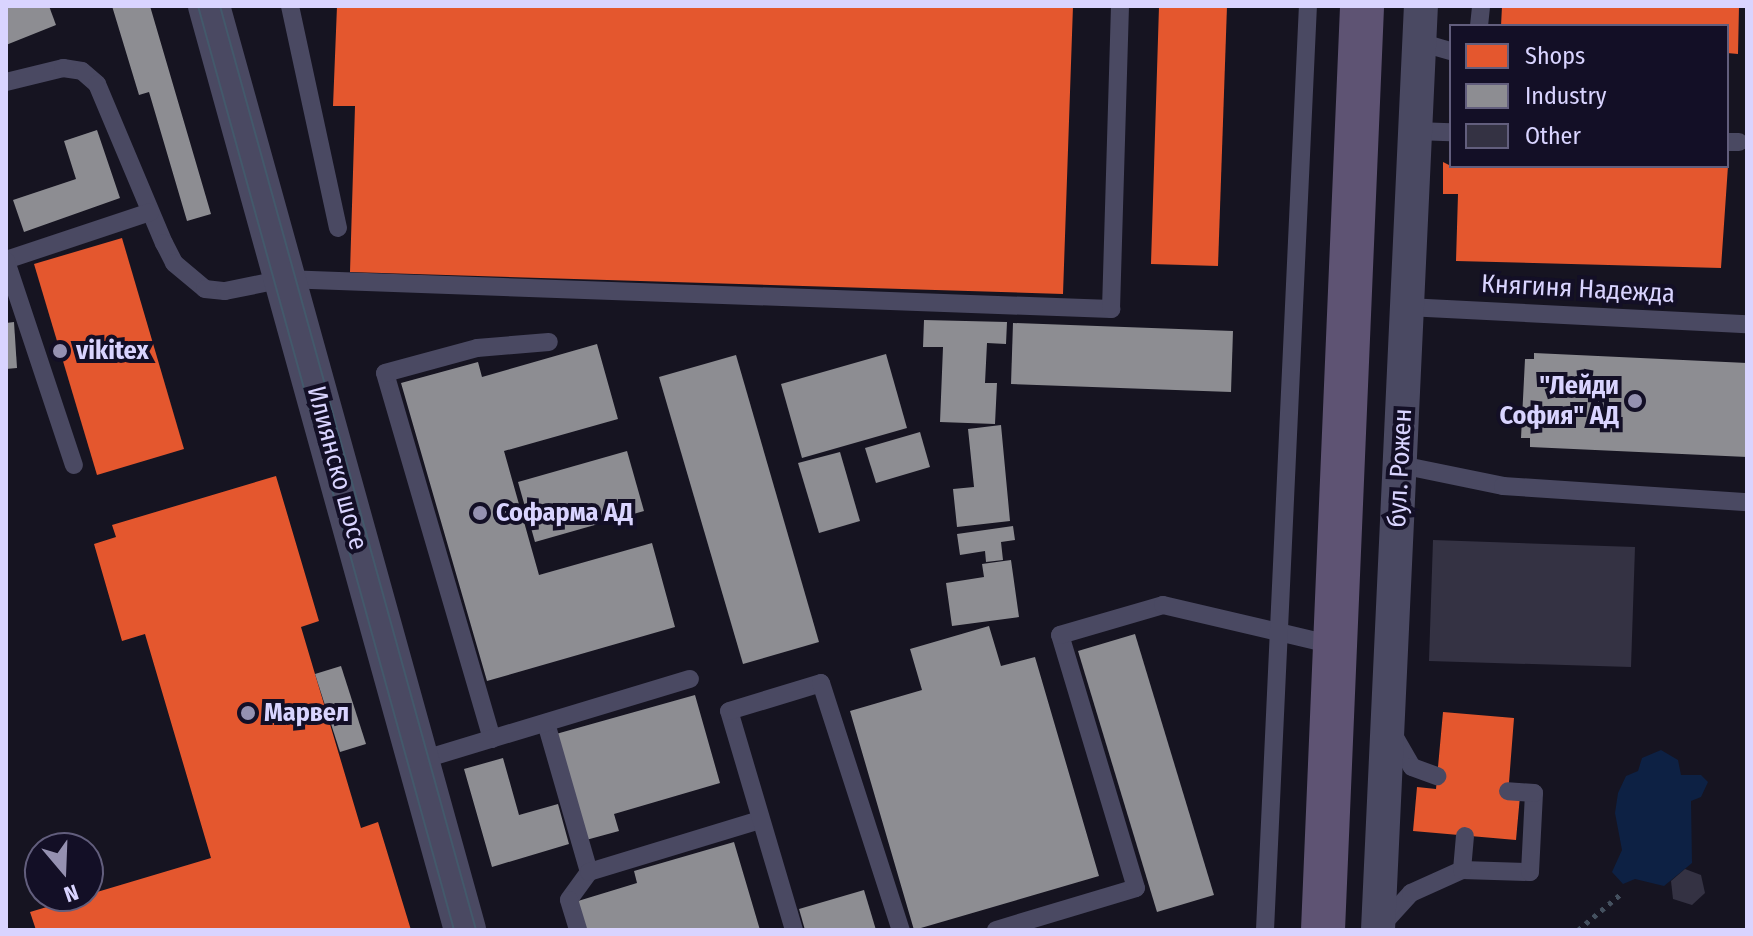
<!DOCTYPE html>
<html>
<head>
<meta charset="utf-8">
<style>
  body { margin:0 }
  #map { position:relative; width:1753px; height:936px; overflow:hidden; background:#161421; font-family:"Fira Sans Condensed",sans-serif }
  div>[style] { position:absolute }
  .water>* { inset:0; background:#0d2144 }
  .shops>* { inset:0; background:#e4572e }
  .industry>* { inset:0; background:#8d8d92 }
  .building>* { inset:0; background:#343243 }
  .path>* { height:5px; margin-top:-2.5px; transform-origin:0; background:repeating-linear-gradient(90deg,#44505f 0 4px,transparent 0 10px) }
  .service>* { height:18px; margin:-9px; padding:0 9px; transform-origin:9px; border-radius:9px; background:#4a4962 }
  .minor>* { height:34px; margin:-17px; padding:0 17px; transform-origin:17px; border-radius:17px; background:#4a4962 }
  .tertiary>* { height:42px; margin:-21px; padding:0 21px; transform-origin:21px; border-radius:21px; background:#4a4962 }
  .primary>* { height:44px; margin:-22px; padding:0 22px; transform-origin:22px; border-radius:22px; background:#5e5373 }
  .tram>* { height:2px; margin:-1px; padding:0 1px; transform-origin:1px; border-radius:1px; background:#43596b }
  .dots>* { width:22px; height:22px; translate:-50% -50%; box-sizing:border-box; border:4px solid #130f26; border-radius:50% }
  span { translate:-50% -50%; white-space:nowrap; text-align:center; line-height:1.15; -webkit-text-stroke:8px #130f26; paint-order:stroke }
  .street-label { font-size:26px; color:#d9d4ff }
  .poi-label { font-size:26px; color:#d9d4ff; font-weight:700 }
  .left { translate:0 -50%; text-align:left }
  .right { translate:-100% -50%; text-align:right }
  .frame { position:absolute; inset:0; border:8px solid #d9d4ff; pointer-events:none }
  .legend { position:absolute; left:1449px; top:24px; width:280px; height:144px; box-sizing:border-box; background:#130f26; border:2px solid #625e7d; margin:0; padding:10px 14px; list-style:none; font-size:24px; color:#d9d4ff }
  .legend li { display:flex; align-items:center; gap:16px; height:40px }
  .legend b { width:40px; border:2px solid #625e7d }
  .north { position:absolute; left:24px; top:832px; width:80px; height:80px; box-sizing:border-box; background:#130f26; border:2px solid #625e7d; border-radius:50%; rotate:161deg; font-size:22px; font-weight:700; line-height:32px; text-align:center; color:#d9d4ff }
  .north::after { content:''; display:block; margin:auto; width:28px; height:36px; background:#9591b1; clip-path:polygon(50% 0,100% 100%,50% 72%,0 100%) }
</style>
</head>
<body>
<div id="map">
  <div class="water">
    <div style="clip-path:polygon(1661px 750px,1678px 760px,1681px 775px,1701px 775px,1708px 782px,1701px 797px,1691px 801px,1692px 863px,1664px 886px,1635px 879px,1623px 884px,1612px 872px,1622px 850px,1615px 813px,1618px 793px,1626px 776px,1638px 771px,1642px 758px)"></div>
  </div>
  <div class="shops">
    <div style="clip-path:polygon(337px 6px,1073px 6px,1063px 294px,350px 272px,355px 106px,333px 106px)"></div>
    <div style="clip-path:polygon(1159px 6px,1227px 6px,1218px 266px,1151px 264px)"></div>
    <div style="clip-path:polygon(1502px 6px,1739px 6px,1738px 54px,1727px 53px,1727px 26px,1501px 26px)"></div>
    <div style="clip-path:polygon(1443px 162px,1451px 166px,1728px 166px,1721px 268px,1456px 261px,1458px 194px,1443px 194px)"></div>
    <div style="clip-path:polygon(122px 238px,184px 449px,97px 475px,34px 264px)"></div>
    <div style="clip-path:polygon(276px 476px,319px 621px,301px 627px,315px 674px,361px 828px,378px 822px,411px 930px,36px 930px,30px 912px,211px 858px,145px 634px,122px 641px,94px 544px,116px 537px,112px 525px)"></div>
    <div style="clip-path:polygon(1443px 712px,1514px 718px,1508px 795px,1520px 796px,1516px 840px,1413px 831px,1417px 787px,1436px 789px)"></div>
  </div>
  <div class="industry">
    <div style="clip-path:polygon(6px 6px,49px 6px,56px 25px,6px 45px)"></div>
    <div style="clip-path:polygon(112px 6px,150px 6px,211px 214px,187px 221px,149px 92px,139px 95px)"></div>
    <div style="clip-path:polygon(97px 130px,120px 198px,24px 232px,13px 200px,76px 179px,64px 141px)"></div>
    <div style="clip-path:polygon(924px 320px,1007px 322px,1006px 344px,987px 343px,985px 383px,997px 383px,995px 424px,940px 422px,943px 347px,923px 347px)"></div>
    <div style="clip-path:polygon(14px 322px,17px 368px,6px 369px,6px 323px)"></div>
    <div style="clip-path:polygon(1013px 323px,1233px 331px,1231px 392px,1011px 384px)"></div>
    <div style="clip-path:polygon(597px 344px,618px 419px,504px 451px,539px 575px,652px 543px,675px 627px,487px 681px,401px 383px,478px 362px,482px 377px)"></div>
    <div style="clip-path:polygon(1534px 353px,1747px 363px,1747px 457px,1530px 447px,1530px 438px,1521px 438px,1525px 359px,1534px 359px)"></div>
    <div style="clip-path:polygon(886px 354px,907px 428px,802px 458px,781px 384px)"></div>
    <div style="clip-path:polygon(736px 355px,819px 642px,743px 664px,659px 377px)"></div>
    <div style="clip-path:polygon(1001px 425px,1010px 521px,957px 527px,953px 489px,974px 487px,968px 429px)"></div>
    <div style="clip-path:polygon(920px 432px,930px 467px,876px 483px,865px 448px)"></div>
    <div style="clip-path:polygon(627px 451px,644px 511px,535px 542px,518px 482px)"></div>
    <div style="clip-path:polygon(840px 452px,860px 521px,819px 533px,798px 463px)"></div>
    <div style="clip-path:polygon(1013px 526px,1015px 540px,1001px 542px,1003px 560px,986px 562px,985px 551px,960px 555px,957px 534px)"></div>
    <div style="clip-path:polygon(1011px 560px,1019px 617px,952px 626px,946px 583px,984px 577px,982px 564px)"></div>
    <div style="clip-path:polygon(989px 626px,1001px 666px,1035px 657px,1099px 876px,914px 930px,850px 711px,922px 690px,910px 649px)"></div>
    <div style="clip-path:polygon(1135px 634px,1214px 895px,1157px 912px,1078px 651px)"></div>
    <div style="clip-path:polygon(341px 666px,366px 744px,340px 752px,315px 674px)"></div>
    <div style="clip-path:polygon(695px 695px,720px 783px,614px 814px,619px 831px,586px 840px,556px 734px)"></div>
    <div style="clip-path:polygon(503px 758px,519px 815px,558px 804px,569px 844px,492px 867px,464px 769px)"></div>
    <div style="clip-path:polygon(734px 842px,760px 930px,586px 930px,578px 901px,637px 883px,634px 871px)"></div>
    <div style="clip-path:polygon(864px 890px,876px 930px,805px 930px,799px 909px)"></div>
  </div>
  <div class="building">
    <div style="clip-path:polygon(1433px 540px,1635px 547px,1631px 667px,1429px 661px)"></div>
    <div style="clip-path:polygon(1685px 869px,1701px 875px,1705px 893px,1692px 905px,1673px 899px,1671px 881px)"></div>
  </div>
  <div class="path">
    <div style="left:1578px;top:930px;width:57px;rotate:-40.1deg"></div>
  </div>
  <div class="service">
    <div style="left:290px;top:6px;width:227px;rotate:77.8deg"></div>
    <div style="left:1479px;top:26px;width:20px;rotate:-84deg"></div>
    <div style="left:1419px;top:42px;width:33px;rotate:16deg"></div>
    <div style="left:6px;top:82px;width:59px;rotate:-13.8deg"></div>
    <div style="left:63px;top:68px;width:19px;rotate:9deg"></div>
    <div style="left:82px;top:71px;width:20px;rotate:41deg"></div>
    <div style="left:97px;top:84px;width:173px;rotate:67.2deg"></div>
    <div style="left:164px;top:243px;width:22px;rotate:63deg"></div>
    <div style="left:174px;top:263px;width:40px;rotate:40deg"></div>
    <div style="left:205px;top:289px;width:20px;rotate:6deg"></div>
    <div style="left:225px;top:291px;width:60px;rotate:-11.5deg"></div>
    <div style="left:284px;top:279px;width:828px;rotate:2.08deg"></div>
    <div style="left:1111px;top:309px;width:303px;rotate:-88.3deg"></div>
    <div style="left:1415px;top:131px;width:36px;rotate:2deg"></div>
    <div style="left:1727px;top:142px;width:12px"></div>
    <div style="left:6px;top:260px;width:152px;rotate:-18.4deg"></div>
    <div style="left:6px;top:261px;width:215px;rotate:71.6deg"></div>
    <div style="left:1407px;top:307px;width:340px;rotate:2.9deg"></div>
    <div style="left:1401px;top:465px;width:104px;rotate:11.6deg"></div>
    <div style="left:1503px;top:486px;width:245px;rotate:3.8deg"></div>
    <div style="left:546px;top:723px;width:155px;rotate:73.9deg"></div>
    <div style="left:589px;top:872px;width:34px;rotate:126deg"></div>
    <div style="left:569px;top:900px;width:31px;rotate:73deg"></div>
    <div style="left:1393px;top:734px;width:38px;rotate:60deg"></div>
    <div style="left:1412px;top:767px;width:27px;rotate:20deg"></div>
    <div style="left:492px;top:739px;width:381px;rotate:-106.3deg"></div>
    <div style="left:385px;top:373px;width:95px;rotate:-15.2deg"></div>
    <div style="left:477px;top:348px;width:72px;rotate:-4.8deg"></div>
    <div style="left:418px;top:761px;width:284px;rotate:-16.8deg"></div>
    <div style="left:1462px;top:870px;width:68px;rotate:1.7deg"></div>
    <div style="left:1530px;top:872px;width:79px;rotate:-87.1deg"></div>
    <div style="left:1534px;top:793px;width:26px;rotate:-176deg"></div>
    <div style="left:589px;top:872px;width:179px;rotate:-16.9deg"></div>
    <div style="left:1380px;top:927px;width:46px;rotate:-47.6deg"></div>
    <div style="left:1411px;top:893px;width:56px;rotate:-24.3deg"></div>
    <div style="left:1462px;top:870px;width:34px;rotate:-85deg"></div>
    <div style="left:794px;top:930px;width:228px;rotate:-106.5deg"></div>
    <div style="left:729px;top:711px;width:96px;rotate:-16.9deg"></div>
    <div style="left:821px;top:683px;width:260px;rotate:72.1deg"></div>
    <div style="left:996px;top:930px;width:146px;rotate:-16.7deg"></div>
    <div style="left:1136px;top:888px;width:264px;rotate:-106.7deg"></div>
    <div style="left:1060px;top:635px;width:107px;rotate:-16.2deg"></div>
    <div style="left:1163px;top:605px;width:175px;rotate:13.2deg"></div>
    <div style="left:1265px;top:930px;width:925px;rotate:-87.34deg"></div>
  </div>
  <div class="minor">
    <div style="left:1378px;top:930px;width:925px;rotate:-87.34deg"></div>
  </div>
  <div class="tertiary">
    <div style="left:209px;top:6px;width:959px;rotate:74.51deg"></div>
  </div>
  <div class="primary">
    <div style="left:1323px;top:930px;width:925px;rotate:-87.58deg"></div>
  </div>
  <div class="tram">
    <div style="left:198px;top:6px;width:959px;rotate:74.51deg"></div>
    <div style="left:220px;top:6px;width:959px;rotate:74.51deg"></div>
  </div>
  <div class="dots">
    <div style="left:60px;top:351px;background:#9591b1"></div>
    <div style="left:1635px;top:401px;background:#9591b1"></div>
    <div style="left:480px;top:513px;background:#9591b1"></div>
    <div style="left:248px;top:713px;background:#9591b1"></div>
  </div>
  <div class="street-label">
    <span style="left:1578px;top:289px;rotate:3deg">Княгиня Надежда</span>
    <span style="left:337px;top:468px;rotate:75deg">Илиянско шосе</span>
    <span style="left:1400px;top:468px;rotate:-87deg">бул. Рожен</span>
  </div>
  <div class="poi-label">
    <span class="left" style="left:76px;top:351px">vikitex</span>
    <span class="right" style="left:1619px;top:401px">"Лейди<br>София" АД</span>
    <span class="left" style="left:496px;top:513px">Софарма АД</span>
    <span class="left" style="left:264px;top:713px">Марвел</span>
  </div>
  <div class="frame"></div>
  <ul class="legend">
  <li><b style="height:22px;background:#e4572e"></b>Shops</li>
  <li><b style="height:22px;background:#8d8d92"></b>Industry</li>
  <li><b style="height:22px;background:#343243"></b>Other</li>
  </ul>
  <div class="north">N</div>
</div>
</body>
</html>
